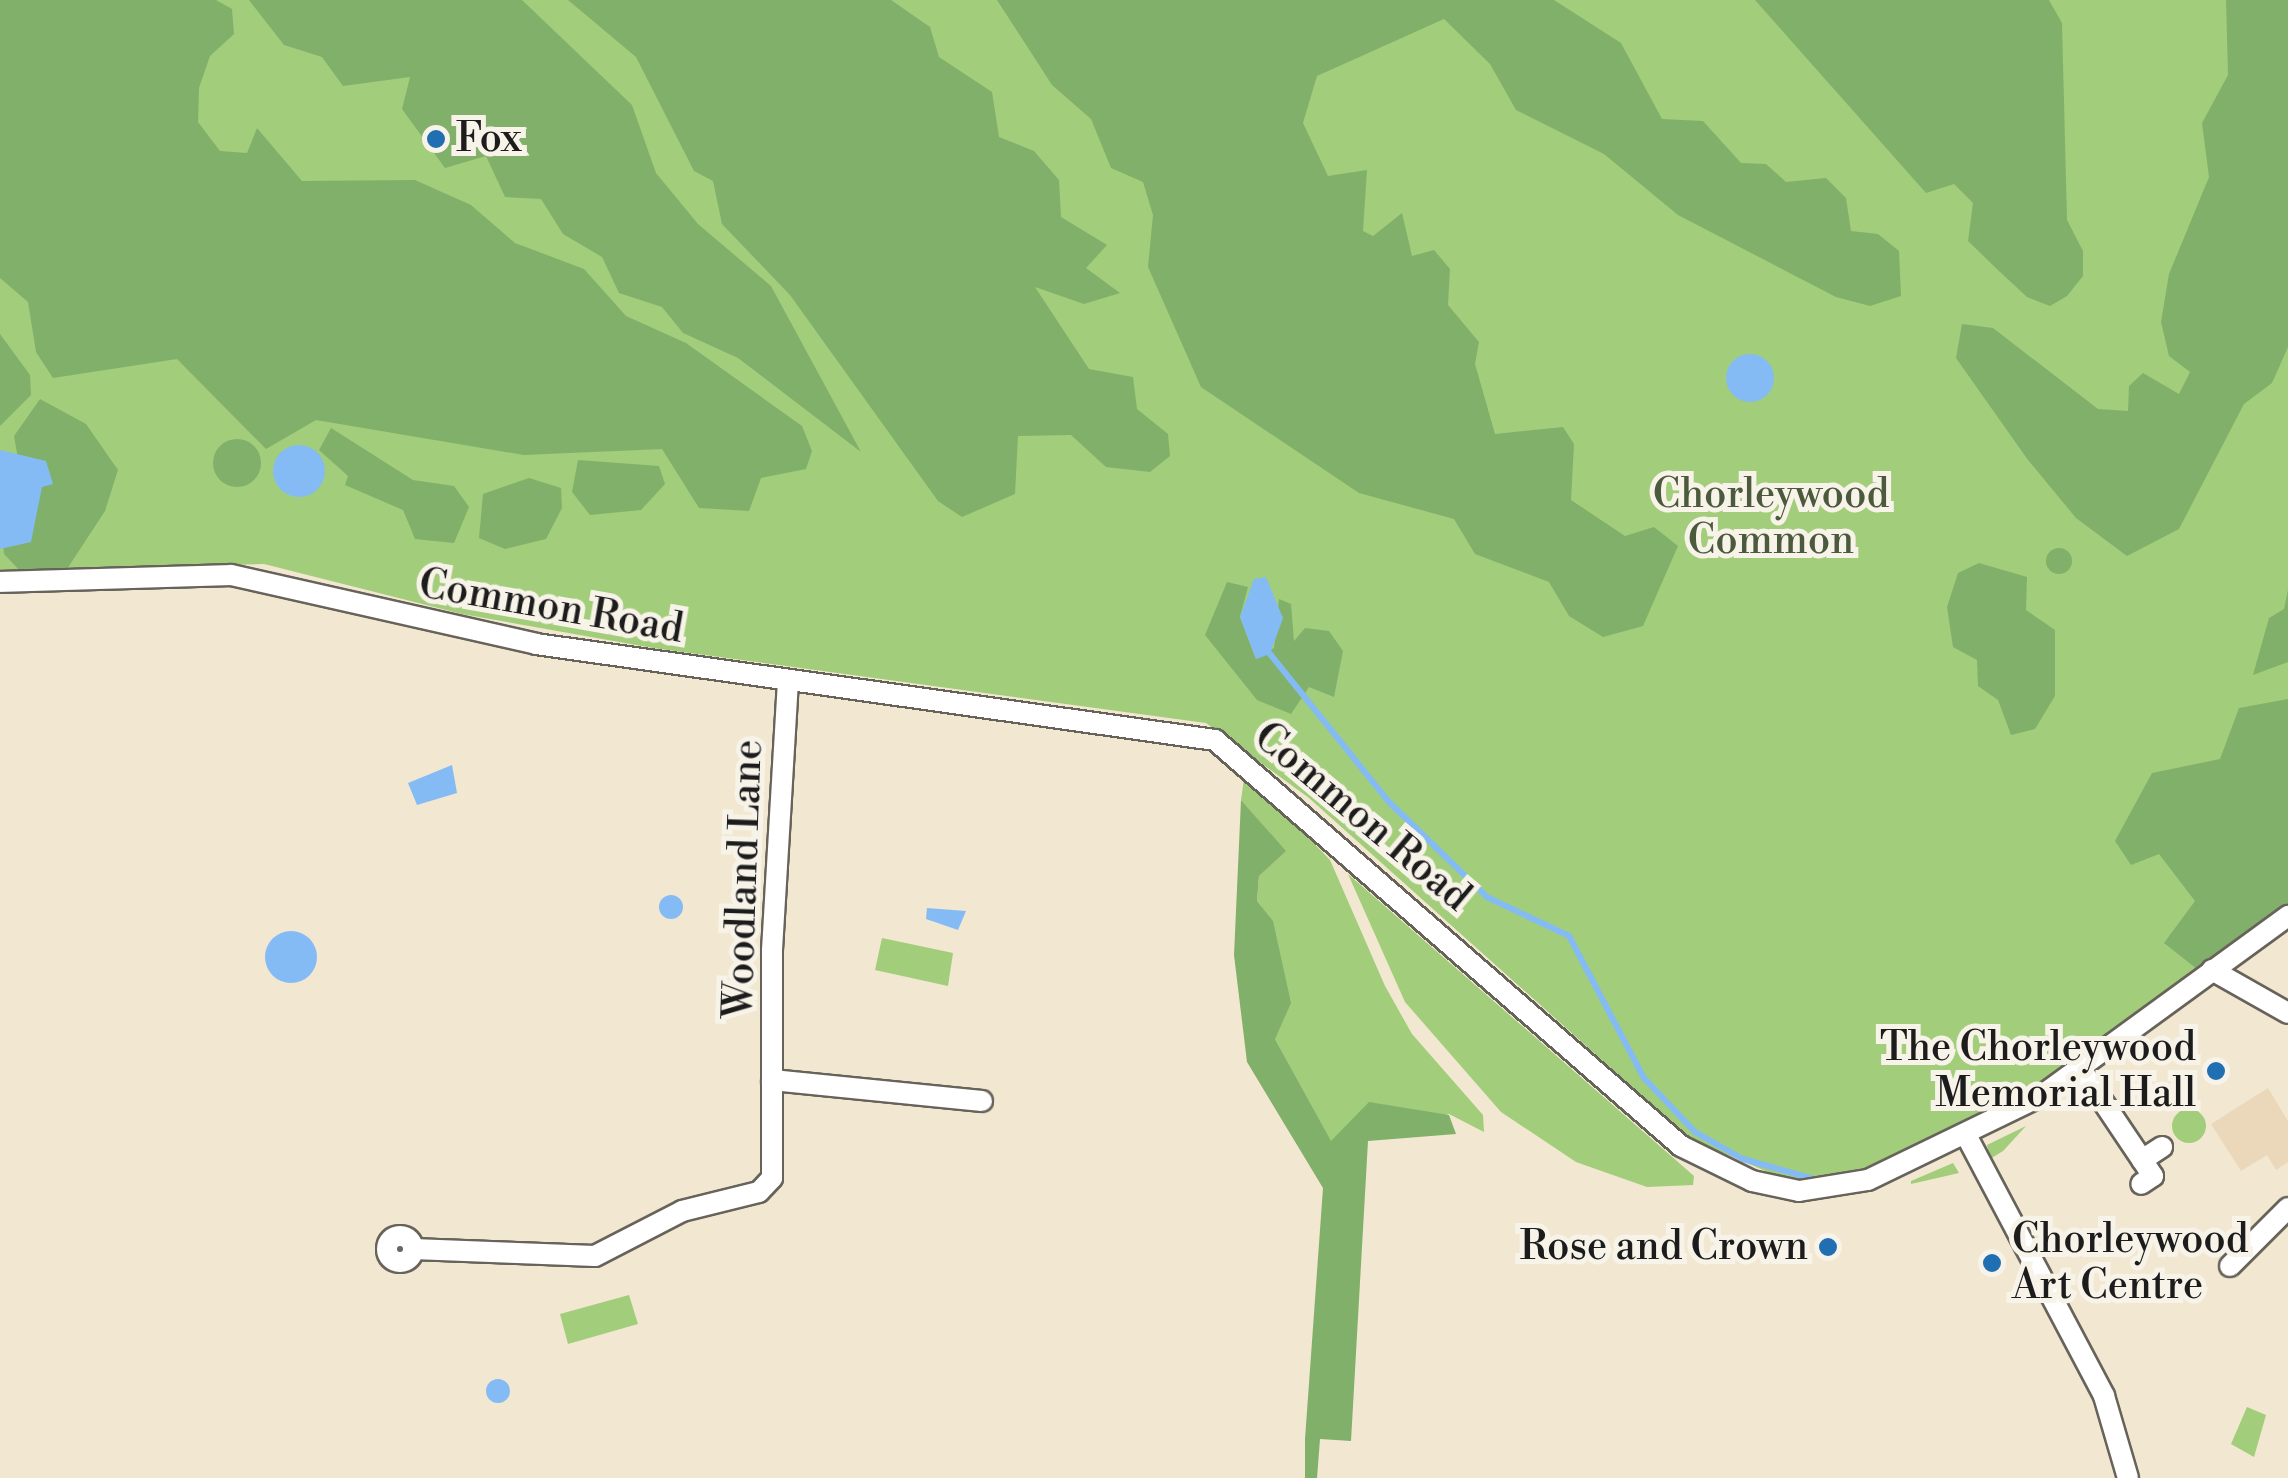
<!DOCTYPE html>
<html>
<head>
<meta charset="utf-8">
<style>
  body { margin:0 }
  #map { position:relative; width:2288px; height:1478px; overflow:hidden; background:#f2e7d0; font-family:"Libre Bodoni",serif }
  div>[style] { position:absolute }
  .built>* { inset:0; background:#ebd8ba }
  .green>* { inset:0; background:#a2cd7a }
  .round { border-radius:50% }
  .forest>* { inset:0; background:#81b06a }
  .water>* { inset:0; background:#85bbf4 }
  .stream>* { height:6px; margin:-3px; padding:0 3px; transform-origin:3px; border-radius:3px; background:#85bbf4 }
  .roads { filter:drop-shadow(2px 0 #67635b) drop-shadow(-2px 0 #67635b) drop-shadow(0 2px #67635b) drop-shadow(0 -2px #67635b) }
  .minor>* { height:20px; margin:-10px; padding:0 10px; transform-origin:10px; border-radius:10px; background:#fff }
  .minor>.ring { margin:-10px; padding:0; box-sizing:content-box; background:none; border:20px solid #fff; border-radius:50% }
  .dots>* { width:28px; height:28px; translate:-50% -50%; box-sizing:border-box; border:5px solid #f7f3e8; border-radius:50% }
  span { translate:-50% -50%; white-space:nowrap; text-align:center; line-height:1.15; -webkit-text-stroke:10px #f7f3e8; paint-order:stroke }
  .poi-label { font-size:40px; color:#1c1c1c }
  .left { translate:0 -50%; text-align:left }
  .right { translate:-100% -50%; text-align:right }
  .park-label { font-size:40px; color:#4b5a3d }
  .street-label { font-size:40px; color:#1c1c1c }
</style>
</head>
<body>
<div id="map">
  <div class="built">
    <div style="clip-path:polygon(2268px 1088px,2288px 1121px,2288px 1162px,2276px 1170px,2267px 1155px,2241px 1171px,2211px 1124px)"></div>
  </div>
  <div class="green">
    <div style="clip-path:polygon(0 0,2288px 0,2288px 905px,2016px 1100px,1874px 1167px,1789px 1181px,1689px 1138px,1309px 798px,1206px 723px,653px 648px,462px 614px,264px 564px,0 570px)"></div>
    <div style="clip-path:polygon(1245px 772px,1330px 860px,1385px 986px,1412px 1034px,1483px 1115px,1484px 1132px,1449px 1114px,1331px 1142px,1275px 1039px,1273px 922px,1257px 901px,1259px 876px,1285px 851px,1241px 800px)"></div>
    <div style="clip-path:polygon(1348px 874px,1694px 1176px,1693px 1185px,1647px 1187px,1576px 1162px,1501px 1112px,1405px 1002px)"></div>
    <div style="clip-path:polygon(882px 938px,953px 953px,948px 986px,875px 970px)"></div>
    <div class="round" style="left:2172px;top:1109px;width:34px;height:34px"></div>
    <div style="clip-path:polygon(2026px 1126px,2003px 1151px,1990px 1159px,1987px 1145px)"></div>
    <div style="clip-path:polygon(1953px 1163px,1959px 1173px,1911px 1184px,1911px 1181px)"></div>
    <div style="clip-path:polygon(629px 1295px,638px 1324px,568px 1344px,560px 1314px)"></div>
    <div style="clip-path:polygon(2247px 1407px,2266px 1415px,2254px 1457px,2231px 1444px)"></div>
  </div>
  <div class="forest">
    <div style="clip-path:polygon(0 0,216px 0,232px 9px,234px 34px,210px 56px,199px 88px,198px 122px,220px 151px,247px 153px,257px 128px,302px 181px,415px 180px,471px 205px,515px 243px,584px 269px,626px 316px,686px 343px,802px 426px,812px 451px,806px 469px,761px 478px,749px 511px,699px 508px,662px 449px,524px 455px,316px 420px,266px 449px,177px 359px,53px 378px,36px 352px,28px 302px,0 278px)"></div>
    <div style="clip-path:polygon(249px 0,522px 0,632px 105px,656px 173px,698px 224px,771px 286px,861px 452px,738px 358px,683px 333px,662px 307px,619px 293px,602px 257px,563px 234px,541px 199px,505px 197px,486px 156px,445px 168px,402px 109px,410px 77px,343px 86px,322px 57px,284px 45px)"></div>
    <div style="clip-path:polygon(568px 0,891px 0,930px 27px,939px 57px,992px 92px,999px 137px,1034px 151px,1059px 180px,1061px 217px,1107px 245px,1086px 268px,1120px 293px,1084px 304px,1035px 287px,1089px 369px,1133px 377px,1137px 409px,1168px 434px,1170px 456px,1150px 472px,1106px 467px,1071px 435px,1018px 436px,1015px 494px,962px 517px,938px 501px,790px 295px,722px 224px,713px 181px,694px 171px,636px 57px)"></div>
    <div style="clip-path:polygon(997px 0,1554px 0,1621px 43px,1662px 119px,1703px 121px,1741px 163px,1766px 164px,1786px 182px,1826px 178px,1846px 198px,1851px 231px,1878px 234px,1899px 251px,1901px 296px,1870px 306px,1836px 297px,1678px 215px,1604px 154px,1516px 110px,1490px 64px,1444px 19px,1317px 76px,1303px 123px,1328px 176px,1367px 170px,1363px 231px,1373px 236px,1402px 213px,1412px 256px,1434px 250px,1450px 269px,1448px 305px,1479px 342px,1475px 364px,1495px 434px,1563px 427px,1574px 444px,1571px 500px,1625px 536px,1654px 527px,1678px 546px,1643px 626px,1603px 637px,1569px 616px,1549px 582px,1475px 554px,1454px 519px,1359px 493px,1201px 387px,1148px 267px,1153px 215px,1143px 182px,1111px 168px,1091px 119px,1052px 85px)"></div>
    <div style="clip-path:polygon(1755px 0,2049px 0,2062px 23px,2067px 220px,2083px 251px,2083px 276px,2067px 296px,2050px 306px,2027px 297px,1999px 271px,1968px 241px,1973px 203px,1954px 184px,1926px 193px)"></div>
    <div style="clip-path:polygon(2226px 0,2288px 0,2288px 347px,2272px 383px,2244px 404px,2179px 529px,2127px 556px,2076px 518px,2028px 460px,1956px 358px,1962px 324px,1993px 328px,2098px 409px,2128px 411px,2129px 386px,2143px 373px,2179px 394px,2190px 372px,2169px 356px,2161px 322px,2169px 274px,2209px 177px,2202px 123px,2228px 75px)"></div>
    <div style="clip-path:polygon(0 334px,30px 375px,31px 395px,0 426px)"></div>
    <div style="clip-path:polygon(40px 399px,86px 424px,118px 470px,105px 511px,67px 569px,22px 573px,4px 554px,0 509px,20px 470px,14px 436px)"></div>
    <div style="clip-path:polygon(331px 428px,413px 480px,454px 486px,469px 507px,454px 543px,415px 539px,403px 510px,345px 485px,348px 476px,319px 450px)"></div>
    <div class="round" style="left:213px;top:439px;width:48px;height:48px"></div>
    <div style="clip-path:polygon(578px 460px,659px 466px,665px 484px,641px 510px,590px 515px,572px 492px)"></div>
    <div style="clip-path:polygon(529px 478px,561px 488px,562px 508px,546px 539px,505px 549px,479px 538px,483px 494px)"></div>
    <div class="round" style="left:2046px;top:548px;width:26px;height:26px"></div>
    <div style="clip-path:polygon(1979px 563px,2027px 577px,2026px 610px,2055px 630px,2055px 696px,2035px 729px,2011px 735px,1998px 700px,1978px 686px,1977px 660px,1953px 647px,1947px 607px,1958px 573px)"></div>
    <div style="clip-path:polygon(1227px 582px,1248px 587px,1240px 617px,1256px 659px,1274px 648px,1279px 599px,1291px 604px,1294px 641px,1305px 628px,1329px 631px,1343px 651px,1334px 697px,1309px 687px,1291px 714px,1257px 700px,1205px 635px)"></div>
    <div style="clip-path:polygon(2288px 590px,2288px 662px,2253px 675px,2269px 618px,2284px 609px)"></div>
    <div style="clip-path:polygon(2288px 699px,2288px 905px,2197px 969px,2164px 943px,2195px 901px,2159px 854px,2131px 865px,2115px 841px,2152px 773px,2220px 759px,2239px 708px)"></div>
    <div style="clip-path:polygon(1241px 800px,1286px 851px,1259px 876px,1257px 901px,1273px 921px,1291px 1003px,1275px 1039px,1331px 1141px,1369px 1102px,1449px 1115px,1456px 1134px,1368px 1141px,1351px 1441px,1320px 1439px,1317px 1478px,1305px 1478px,1305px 1439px,1323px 1188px,1247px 1062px,1234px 955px)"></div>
  </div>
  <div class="water">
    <div class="round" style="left:1726px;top:354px;width:48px;height:48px"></div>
    <div class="round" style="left:273px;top:445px;width:52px;height:52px"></div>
    <div style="clip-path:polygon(0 450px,46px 461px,53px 484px,42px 487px,31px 542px,0 549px)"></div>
    <div style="clip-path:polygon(1266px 577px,1283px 618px,1270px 654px,1256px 659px,1240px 617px,1254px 579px)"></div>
    <div style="clip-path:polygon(452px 765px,457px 793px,417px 805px,408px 783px)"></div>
    <div class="round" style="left:659px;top:895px;width:24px;height:24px"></div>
    <div style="clip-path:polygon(927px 908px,966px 911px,958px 930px,926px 919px)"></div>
    <div class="round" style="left:265px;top:931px;width:52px;height:52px"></div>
    <div class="round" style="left:486px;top:1379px;width:24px;height:24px"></div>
  </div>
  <div class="stream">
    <div style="left:1270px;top:654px;width:190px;rotate:51.2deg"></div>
    <div style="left:1389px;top:802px;width:136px;rotate:44.1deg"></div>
    <div style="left:1487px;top:897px;width:91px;rotate:25.4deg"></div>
    <div style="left:1569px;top:936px;width:161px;rotate:62.2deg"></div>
    <div style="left:1644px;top:1078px;width:74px;rotate:46.6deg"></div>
    <div style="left:1695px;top:1132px;width:55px;rotate:29.4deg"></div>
    <div style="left:1743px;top:1159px;width:82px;rotate:15.6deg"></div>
  </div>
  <div class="roads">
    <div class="minor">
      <div style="left:0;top:582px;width:231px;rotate:-1.7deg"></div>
      <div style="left:231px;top:575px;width:313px;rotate:12.7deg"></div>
      <div style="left:536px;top:644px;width:686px;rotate:8.05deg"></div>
      <div style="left:1215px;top:740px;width:618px;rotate:41.06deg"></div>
      <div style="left:1681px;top:1146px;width:79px;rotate:26.2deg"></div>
      <div style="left:1752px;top:1181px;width:48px;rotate:12deg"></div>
      <div style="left:1799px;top:1191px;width:70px;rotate:-9.1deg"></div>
      <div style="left:1868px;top:1180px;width:192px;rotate:-25.9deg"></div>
      <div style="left:2041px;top:1096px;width:306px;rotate:-36.1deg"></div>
      <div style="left:2212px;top:970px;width:87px;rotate:29.5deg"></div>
      <div style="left:2081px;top:1069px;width:129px;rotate:56.1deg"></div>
      <div style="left:2153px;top:1176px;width:14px;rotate:146deg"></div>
      <div style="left:772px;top:1080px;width:211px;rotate:5.7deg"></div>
      <div style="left:1966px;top:1135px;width:295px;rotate:62.1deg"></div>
      <div style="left:2104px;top:1396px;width:85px;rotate:73.7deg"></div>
      <div style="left:2142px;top:1160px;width:24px;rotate:-33deg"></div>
      <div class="ring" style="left:387px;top:1236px;width:6px;height:6px"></div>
      <div style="left:413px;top:1249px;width:182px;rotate:2.2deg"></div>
      <div style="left:595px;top:1256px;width:98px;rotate:-27.3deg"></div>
      <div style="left:682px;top:1211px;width:79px;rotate:-13.9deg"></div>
      <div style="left:759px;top:1192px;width:19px;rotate:-47deg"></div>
      <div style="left:772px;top:1178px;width:228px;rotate:-90deg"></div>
      <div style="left:772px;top:950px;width:268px;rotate:-86.6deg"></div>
      <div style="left:2230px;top:1266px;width:82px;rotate:-45deg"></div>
    </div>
  </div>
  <div class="dots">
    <div style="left:436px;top:139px;background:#1f6fb2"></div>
    <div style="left:2216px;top:1071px;background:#1f6fb2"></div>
    <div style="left:1828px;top:1247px;background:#1f6fb2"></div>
    <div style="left:1992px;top:1263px;background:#1f6fb2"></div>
  </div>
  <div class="poi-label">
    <span class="left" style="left:456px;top:139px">Fox</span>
    <span class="right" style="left:2196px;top:1071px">The Chorleywood<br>Memorial Hall</span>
    <span class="left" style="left:2012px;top:1263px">Chorleywood<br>Art Centre</span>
    <span class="right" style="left:1808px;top:1247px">Rose and Crown</span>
  </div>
  <div class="park-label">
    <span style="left:1771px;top:518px">Chorleywood<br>Common</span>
  </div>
  <div class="street-label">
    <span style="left:551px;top:607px;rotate:10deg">Common Road</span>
    <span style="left:1362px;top:817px;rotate:40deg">Common Road</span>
    <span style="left:744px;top:879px;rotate:-88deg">Woodland Lane</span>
  </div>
</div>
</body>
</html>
